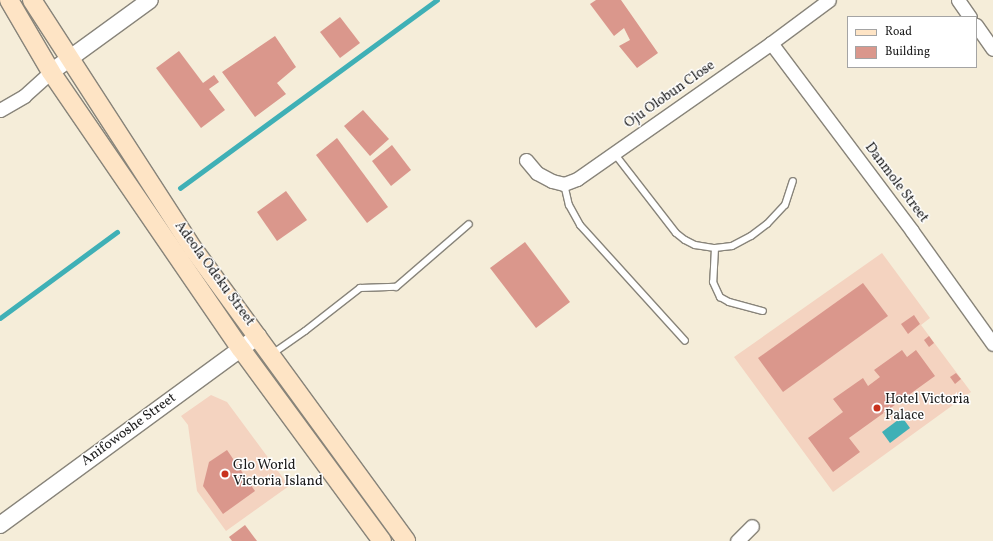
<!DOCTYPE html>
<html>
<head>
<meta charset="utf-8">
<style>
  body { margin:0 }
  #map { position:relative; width:993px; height:541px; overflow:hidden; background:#f5edd9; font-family:Vollkorn,serif }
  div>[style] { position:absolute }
  .built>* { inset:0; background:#f4d3c0 }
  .water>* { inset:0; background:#3fb0b6 }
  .stream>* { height:4.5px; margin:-2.25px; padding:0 2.25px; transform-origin:2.25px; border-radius:2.25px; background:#3fb0b6 }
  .building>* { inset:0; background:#da978c }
  .roads { filter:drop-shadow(1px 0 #88847a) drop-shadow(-1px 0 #88847a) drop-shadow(0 1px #88847a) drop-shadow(0 -1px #88847a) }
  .service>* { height:6px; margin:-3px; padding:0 3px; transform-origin:3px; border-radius:3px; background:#fff }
  .minor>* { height:13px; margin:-6.5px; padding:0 6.5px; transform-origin:6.5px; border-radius:6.5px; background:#fff }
  .tertiary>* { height:16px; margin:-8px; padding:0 8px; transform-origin:8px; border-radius:8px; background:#fff }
  .secondary>* { height:18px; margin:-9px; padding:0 9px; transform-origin:9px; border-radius:9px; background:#fee4c5 }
  .dots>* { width:11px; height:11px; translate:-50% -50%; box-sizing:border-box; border:2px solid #fff; border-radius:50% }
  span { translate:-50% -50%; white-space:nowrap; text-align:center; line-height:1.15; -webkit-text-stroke:3px #fff; paint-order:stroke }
  .street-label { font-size:14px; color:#1c1c1c }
  .poi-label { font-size:14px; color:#1c1c1c }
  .left { translate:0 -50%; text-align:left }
  .legend { position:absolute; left:847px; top:16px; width:130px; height:52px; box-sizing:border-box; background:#fff; border:1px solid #a4a4a4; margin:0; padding:5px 7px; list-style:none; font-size:12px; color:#1c1c1c }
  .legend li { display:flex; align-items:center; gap:8px; height:20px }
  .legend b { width:20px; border:1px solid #a4a4a4 }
</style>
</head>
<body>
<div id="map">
  <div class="built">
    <div style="clip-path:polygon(882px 253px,930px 318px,921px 325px,971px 392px,833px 492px,734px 357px)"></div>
    <div style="clip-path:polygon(211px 395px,227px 402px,289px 486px,226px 531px,197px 491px,188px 425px,181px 416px)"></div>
  </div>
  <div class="water">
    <div style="clip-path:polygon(902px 417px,910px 428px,890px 443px,882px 432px)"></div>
  </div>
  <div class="stream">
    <div style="left:180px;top:188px;width:318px;rotate:-36.2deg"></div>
    <div style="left:0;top:318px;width:145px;rotate:-36.3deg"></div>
  </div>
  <div class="building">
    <div style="clip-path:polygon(596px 0,621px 0,658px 53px,637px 68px,619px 46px,630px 40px,624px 28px,614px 36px,590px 4px)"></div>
    <div style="clip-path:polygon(340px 17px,360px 43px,340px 58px,320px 32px)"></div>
    <div style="clip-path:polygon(275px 36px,296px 67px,277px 83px,286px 94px,255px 117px,222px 72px)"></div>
    <div style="clip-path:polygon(179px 51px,203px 83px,214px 75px,219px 82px,209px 89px,225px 110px,201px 128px,156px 68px)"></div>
    <div style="clip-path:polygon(363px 110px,389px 139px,370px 156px,344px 126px)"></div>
    <div style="clip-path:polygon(337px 138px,388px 207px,367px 223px,316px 155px)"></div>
    <div style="clip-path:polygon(392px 145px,411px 170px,391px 186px,372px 161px)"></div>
    <div style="clip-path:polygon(286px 191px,307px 220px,277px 241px,257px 212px)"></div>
    <div style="clip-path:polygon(525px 242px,570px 302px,536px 328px,490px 268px)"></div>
    <div style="clip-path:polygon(863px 283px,888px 316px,783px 392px,758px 358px)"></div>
    <div style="clip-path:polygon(914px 315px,920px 324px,908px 334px,901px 324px)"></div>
    <div style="clip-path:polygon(929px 336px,934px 343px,929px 347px,924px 340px)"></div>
    <div style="clip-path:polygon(902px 350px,907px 357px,916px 350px,935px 376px,849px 438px,860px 452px,833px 472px,808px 438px,843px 412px,833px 399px,863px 378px,868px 386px,880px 377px,874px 370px)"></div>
    <div style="clip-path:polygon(956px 373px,961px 379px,955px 384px,950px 377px)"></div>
    <div style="clip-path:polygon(227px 450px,255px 491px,223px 514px,203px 486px,209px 462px)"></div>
    <div style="clip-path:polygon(245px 525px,257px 541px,232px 541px,229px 537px)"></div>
  </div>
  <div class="roads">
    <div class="service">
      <div style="left:614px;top:153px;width:101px;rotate:52.2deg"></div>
      <div style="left:676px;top:233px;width:11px;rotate:38deg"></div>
      <div style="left:685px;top:240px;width:11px;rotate:27deg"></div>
      <div style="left:695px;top:245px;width:20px;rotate:9deg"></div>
      <div style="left:715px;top:248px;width:17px;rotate:-7deg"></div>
      <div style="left:732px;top:246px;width:21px;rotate:-28deg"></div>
      <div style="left:751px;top:236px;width:20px;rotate:-37deg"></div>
      <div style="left:767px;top:224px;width:26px;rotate:-47deg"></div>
      <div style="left:785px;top:205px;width:25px;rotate:-72deg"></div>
      <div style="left:564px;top:184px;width:22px;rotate:77deg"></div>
      <div style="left:569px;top:205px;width:23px;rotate:61deg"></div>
      <div style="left:580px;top:225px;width:156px;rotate:47.8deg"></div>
      <div style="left:715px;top:248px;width:34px;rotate:93deg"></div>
      <div style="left:713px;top:282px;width:17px;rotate:65deg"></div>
      <div style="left:720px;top:297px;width:10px;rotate:29deg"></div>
      <div style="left:729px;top:302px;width:35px;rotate:15deg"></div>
      <div style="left:272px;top:354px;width:40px;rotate:-34.9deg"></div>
      <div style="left:305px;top:331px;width:70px;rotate:-38deg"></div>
      <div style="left:360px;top:288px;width:36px;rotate:-2deg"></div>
      <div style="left:396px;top:287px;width:96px;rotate:-40.8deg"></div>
    </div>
    <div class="minor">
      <div style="left:958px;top:0;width:21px;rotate:55deg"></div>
      <div style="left:976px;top:25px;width:29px;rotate:55deg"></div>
      <div style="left:771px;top:43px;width:235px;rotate:53.1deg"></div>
      <div style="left:912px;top:231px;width:139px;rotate:54.4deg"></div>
      <div style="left:0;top:110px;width:28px;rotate:-30deg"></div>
      <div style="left:24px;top:96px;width:36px;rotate:-42deg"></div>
      <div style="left:526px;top:160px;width:17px;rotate:50deg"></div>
      <div style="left:537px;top:173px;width:17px;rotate:28deg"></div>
      <div style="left:552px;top:181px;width:12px;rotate:14deg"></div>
      <div style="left:564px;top:184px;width:14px;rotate:-21deg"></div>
      <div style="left:577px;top:179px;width:237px;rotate:-35deg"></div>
      <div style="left:771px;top:43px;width:72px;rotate:-36.6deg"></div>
      <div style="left:737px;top:541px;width:21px;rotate:-45deg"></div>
    </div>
    <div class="tertiary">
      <div style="left:51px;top:72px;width:122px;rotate:-36deg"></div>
      <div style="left:0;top:525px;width:320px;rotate:-36.2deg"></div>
    </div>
    <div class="secondary">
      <div style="left:9px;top:0;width:83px;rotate:59.7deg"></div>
      <div style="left:51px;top:72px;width:336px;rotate:55.6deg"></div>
      <div style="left:241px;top:349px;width:238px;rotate:53.7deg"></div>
      <div style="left:32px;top:0;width:298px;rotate:57.1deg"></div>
      <div style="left:194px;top:250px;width:360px;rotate:53.9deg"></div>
    </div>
  </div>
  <div class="dots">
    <div style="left:877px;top:408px;background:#c8321e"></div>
    <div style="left:225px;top:474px;background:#c8321e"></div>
  </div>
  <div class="street-label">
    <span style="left:670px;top:95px;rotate:-35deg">Oju Olobun Close</span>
    <span style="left:896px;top:183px;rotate:53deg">Danmole Street</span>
    <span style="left:214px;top:274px;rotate:54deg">Adeola Odeku Street</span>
    <span style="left:129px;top:430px;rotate:-36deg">Anifowoshe Street</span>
  </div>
  <div class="poi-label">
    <span class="left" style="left:885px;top:408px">Hotel Victoria<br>Palace</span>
    <span class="left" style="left:233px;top:474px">Glo World<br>Victoria Island</span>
  </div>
  <ul class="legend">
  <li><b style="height:5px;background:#fee4c5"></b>Road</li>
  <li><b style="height:11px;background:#da978c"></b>Building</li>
  </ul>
</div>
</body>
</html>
